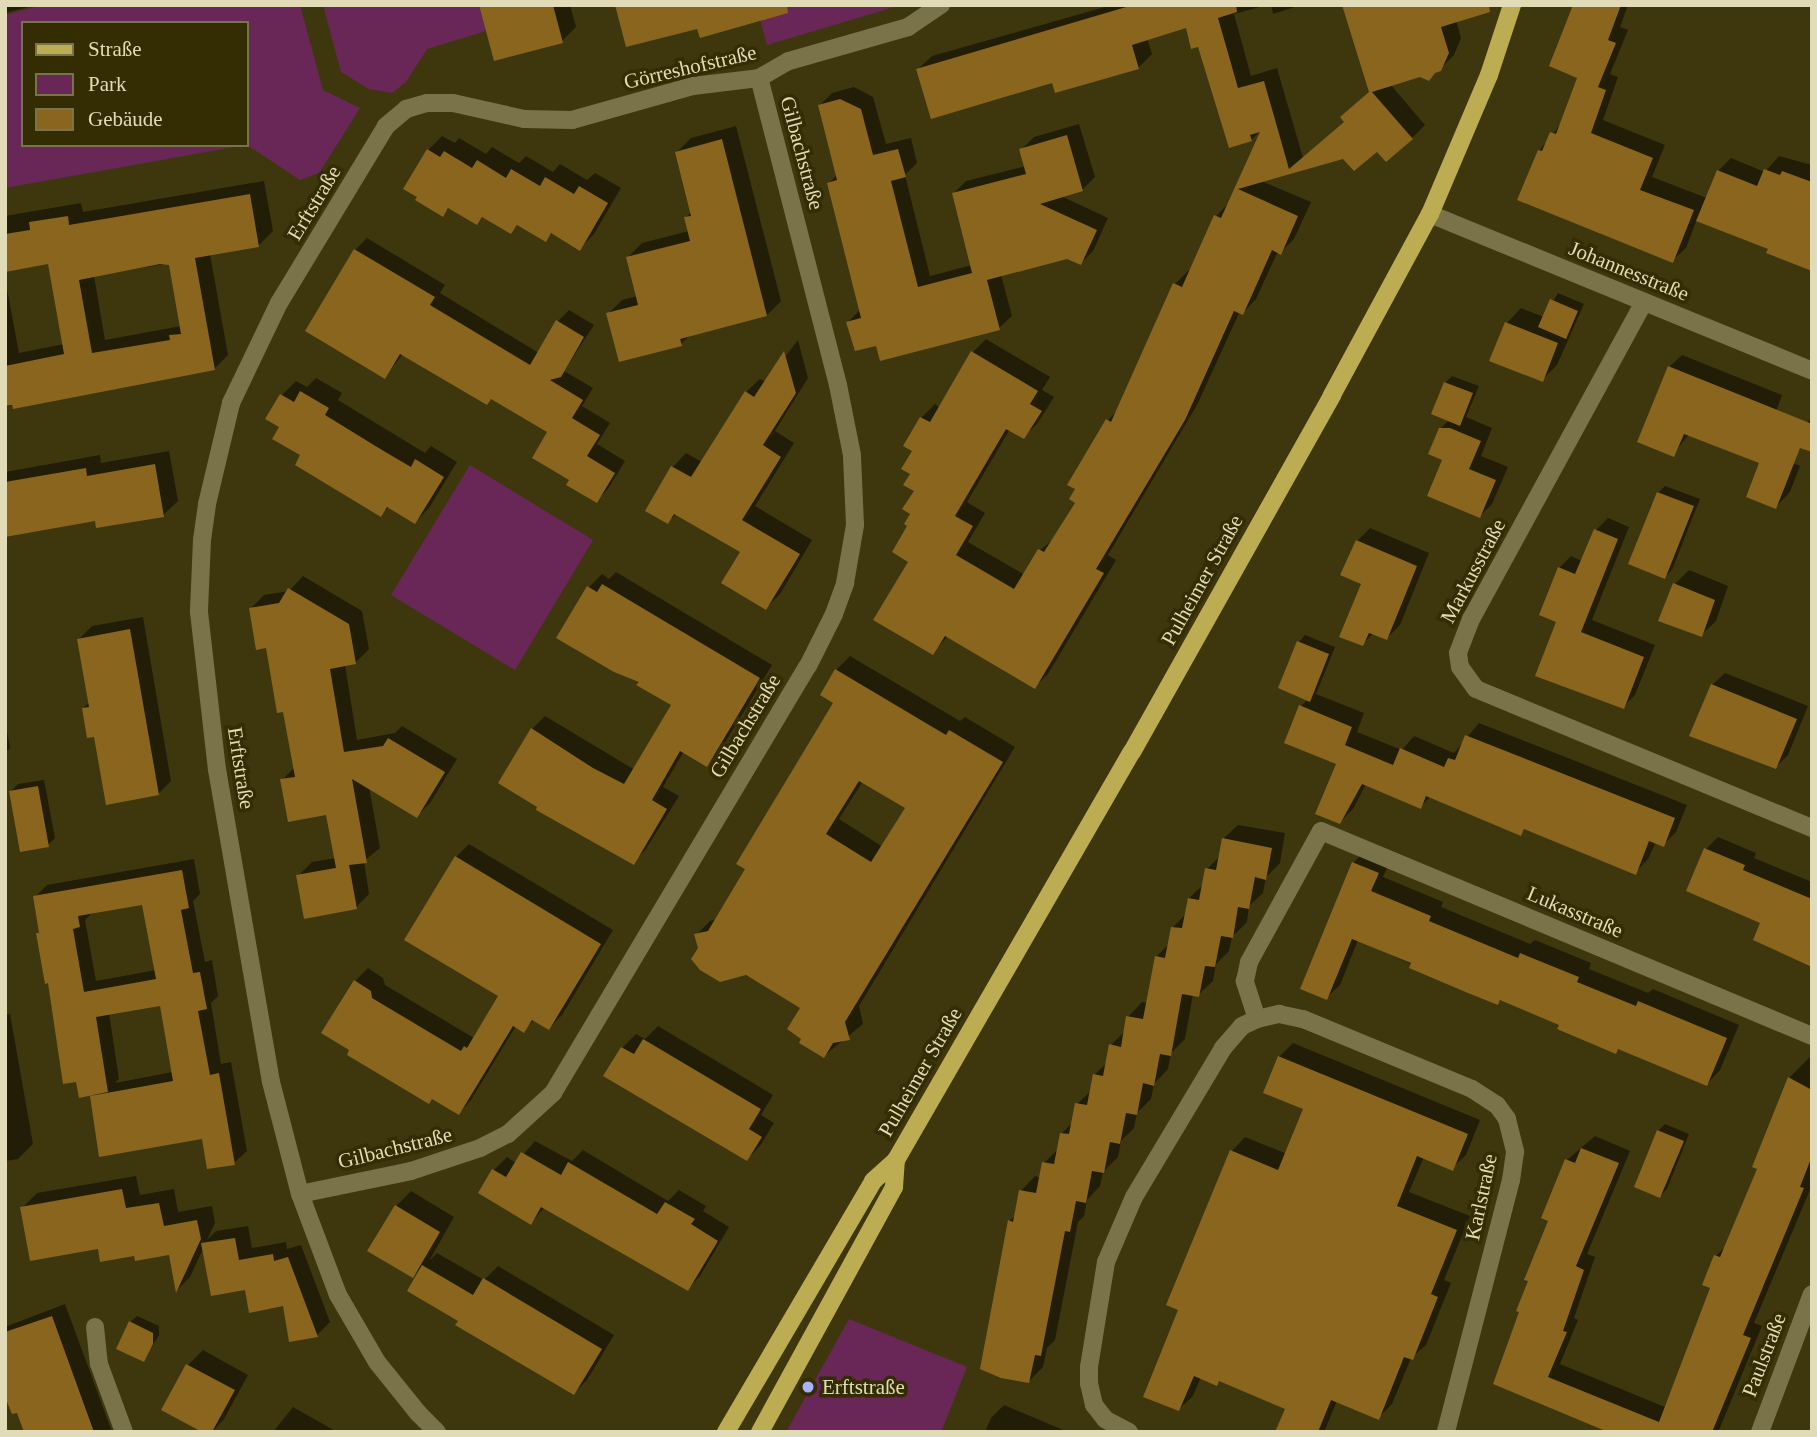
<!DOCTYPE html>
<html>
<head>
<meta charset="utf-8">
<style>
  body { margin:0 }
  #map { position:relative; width:1817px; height:1437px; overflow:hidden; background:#3e370e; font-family:Georgia,serif }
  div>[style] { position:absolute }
  .green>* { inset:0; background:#692757 }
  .shadow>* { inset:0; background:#0007 }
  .building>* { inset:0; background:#8a651e }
  .minor>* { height:18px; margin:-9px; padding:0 9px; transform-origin:9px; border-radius:9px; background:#7a7349 }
  .major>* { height:18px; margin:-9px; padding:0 9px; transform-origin:9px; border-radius:9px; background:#bcad53 }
  .dots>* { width:19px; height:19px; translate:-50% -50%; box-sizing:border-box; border:4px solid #342d03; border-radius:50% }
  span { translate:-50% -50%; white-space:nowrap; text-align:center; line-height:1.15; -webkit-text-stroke:7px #342d03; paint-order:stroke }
  .street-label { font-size:21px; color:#e1dbb7 }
  .poi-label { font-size:21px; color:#e1dbb7 }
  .left { translate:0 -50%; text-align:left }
  .frame { position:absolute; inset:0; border:7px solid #e1dbb7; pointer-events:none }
  .legend { position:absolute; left:21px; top:21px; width:228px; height:126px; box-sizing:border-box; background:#342d03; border:2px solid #79734b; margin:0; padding:9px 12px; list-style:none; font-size:21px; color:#e1dbb7 }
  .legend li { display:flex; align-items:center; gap:14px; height:35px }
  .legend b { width:35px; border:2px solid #79734b }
</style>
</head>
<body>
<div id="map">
  <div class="green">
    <div style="clip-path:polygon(43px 5px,300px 5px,323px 90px,360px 108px,319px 173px,300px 180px,247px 145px,247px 23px,23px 23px,23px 145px,245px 145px,5px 188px,5px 15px)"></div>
    <div style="clip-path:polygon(323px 5px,479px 5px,486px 31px,427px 49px,406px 82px,392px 93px,369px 89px,341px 72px)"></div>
    <div style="clip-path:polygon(756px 5px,901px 5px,767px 45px)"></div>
    <div style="clip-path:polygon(470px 465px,593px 540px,515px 670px,391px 595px)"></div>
    <div style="clip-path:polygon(849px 1319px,967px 1367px,941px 1432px,786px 1432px)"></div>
  </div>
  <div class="shadow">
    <div style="clip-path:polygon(5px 5px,36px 5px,5px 13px)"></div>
    <div style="clip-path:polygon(481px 5px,570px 5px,576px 27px,562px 41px)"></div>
    <div style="clip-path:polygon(1112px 5px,1267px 5px,1234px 14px,1251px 76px,1277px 68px,1303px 158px,1346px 121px,1371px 91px,1344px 5px,1456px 20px,1461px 38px,1454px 55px,1440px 69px,1390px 84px,1425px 125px,1412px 138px,1261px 181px,1311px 202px,1294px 239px,1281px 252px,1278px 251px,1256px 299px,1243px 313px,1240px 311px,1197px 405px,1108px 555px,1116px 560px,1048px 674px,1034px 687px,948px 636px,932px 653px,910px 561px,909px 526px,916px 491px,912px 474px,921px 418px,935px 404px,940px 408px,973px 352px,986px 339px,1050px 377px,1042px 390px,1054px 397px,1037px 424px,1023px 437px,1010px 429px,967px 502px,985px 513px,968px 542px,1025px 575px,1040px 550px,1055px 538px,1077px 502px,1108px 420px,1118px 410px,1175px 284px,1188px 271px,1191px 272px,1216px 216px,1229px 203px,1264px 127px,1251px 140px,1187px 26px,1147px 38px,1152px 54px,1138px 68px,1053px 81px,918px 69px,932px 56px)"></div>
    <div style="clip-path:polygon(1271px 5px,1301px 5px,1273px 14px)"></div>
    <div style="clip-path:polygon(1575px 5px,1628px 5px,1620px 27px,1628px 30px,1610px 74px,1618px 77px,1603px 120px,1665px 145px,1652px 177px,1707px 198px,1718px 171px,1731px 158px,1765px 172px,1779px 156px,1812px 165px,1812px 263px,1697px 219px,1686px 248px,1672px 261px,1539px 151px,1563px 121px,1579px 78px)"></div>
    <div style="clip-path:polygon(854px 87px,873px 97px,886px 144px,911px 138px,917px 163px,905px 175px,930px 276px,972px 265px,954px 193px,966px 181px,1026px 166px,1021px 150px,1034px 137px,1079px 124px,1095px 177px,1082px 190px,1061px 196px,1108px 218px,1093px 251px,1081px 263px,1067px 257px,1001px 275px,1012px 316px,999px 328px,877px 344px,848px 322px,861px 309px,829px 183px,838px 174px,820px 105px,832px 93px)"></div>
    <div style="clip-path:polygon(736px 126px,781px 301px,767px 315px,690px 335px,681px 344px,608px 314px,622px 300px,638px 296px,628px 257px,642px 243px,689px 231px,686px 218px,692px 211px,677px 152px,691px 138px)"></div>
    <div style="clip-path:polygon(442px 136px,455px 143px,459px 138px,486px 154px,492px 147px,519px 163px,526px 156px,553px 172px,560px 164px,587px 180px,595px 173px,621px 188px,594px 234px,580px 248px,553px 232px,545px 240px,519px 224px,511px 232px,484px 216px,477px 223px,450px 207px,443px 214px,428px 150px)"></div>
    <div style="clip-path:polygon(evenodd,264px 181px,273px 231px,259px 245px,210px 254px,228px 355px,214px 369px,5px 407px,5px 278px,19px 353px,64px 344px,50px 262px,5px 270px,5px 216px,81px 203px,83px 212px,264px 181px,170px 263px,181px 326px,105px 340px,94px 276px,170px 263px)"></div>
    <div style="clip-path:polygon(367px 238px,445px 285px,440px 293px,539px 353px,557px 322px,569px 310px,594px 325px,564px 371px,593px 388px,582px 406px,610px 423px,597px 444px,625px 461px,608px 489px,596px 501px,572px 479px,549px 432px,492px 398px,403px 354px,385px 377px,355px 250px)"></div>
    <div style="clip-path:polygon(1558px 293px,1584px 304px,1557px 365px,1542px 380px,1507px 323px,1521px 308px,1544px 317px)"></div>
    <div style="clip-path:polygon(798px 340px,808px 378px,775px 431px,794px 443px,755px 506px,812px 540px,780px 594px,766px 608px,742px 551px,677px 513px,668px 522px,648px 510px,673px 467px,686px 453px,702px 462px,746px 392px,760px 379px,766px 382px)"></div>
    <div style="clip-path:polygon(1682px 355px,1782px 395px,1764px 445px,1689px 434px,1673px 455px,1669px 367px)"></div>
    <div style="clip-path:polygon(1452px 376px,1479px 386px,1466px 417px,1492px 428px,1481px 456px,1508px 467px,1492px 504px,1480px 516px,1444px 459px,1440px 429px,1449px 420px,1445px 383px)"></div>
    <div style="clip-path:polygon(316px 378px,342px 393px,338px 400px,397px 436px,425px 453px,431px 446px,457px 462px,429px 508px,415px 522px,389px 507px,381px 514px,303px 455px,281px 427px,282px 395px,296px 381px,307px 387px)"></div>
    <div style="clip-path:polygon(1812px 414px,1812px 443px,1800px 439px)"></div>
    <div style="clip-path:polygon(169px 451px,178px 501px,163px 515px,96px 519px,5px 535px,5px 472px,100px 455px,101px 463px)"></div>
    <div style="clip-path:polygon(1773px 455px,1800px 466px,1790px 492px,1776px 507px)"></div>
    <div style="clip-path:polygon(1665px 486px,1700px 499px,1672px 570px,1665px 577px,1658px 493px)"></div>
    <div style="clip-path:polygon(1608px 518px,1629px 527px,1592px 620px,1655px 645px,1635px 695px,1623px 707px,1559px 621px,1559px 568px,1571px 556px,1582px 561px,1596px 530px)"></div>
    <div style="clip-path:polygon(1370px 528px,1429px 553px,1400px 625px,1387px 638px,1374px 633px,1362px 644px,1363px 583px,1357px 541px)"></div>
    <div style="clip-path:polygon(1689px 570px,1728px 586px,1716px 621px,1701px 635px,1675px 584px)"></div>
    <div style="clip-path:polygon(616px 572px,772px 665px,720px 751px,707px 765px,684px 751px,663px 787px,679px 796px,646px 849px,633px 863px,532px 729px,545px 716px,635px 770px,674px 705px,641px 681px,589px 587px,602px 574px,609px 579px)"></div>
    <div style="clip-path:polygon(303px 576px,362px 611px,369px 649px,356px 662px,345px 665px,357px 740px,395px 733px,402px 726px,457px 759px,430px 803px,417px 816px,369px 787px,380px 848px,364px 861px,369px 894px,356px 907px,298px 876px,312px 862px,336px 858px,327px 813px,282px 780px,295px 767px,285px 710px,267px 646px,251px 608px,264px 595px,289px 591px)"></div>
    <div style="clip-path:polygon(143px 617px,171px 781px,158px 794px,96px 735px,83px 708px,90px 702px,79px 639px,92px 626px)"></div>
    <div style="clip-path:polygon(1305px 635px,1335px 647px,1316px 694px,1364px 713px,1357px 732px,1402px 750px,1414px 736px,1454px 753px,1479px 723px,1687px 805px,1676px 832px,1663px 845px,1656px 842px,1648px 859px,1635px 873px,1526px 828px,1520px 834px,1431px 796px,1420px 807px,1366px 784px,1353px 809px,1340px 822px,1339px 763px,1301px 706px,1308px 699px,1299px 642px)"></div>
    <div style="clip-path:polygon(evenodd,850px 656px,960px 721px,965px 717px,1015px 747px,859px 1006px,863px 1024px,824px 1056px,802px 1008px,699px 948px,696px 935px,710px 921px,718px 919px,748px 868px,835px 702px,836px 670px,850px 656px,863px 781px,908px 807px,883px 847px,839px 819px,863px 781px)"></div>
    <div style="clip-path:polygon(1725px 673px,1808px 706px,1788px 755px,1776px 767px,1712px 685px)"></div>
    <div style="clip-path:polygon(5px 720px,10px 748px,5px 753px)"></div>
    <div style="clip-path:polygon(44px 780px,55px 838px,48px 845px,11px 791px,18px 784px)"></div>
    <div style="clip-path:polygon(1238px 825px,1285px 833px,1280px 863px,1266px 877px,1263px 893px,1249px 906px,1247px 922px,1232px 937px,1229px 951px,1216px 964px,1213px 981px,1198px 995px,1193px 994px,1185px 1039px,1171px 1053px,1168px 1069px,1154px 1084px,1151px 1099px,1137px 1113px,1134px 1128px,1121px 1141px,1118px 1157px,1103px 1172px,1100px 1186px,1087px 1200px,1084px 1216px,1078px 1222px,1055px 1340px,1047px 1348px,1043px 1367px,1029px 1381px,1009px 1221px,1017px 1214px,1021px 1191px,1035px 1176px,1041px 1178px,1044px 1163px,1059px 1148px,1061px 1134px,1074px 1121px,1077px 1104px,1092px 1090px,1094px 1075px,1108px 1062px,1111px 1045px,1125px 1031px,1128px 1017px,1142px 1002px,1147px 1003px,1156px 957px,1169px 944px,1172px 928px,1187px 913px,1189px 898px,1204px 884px,1207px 869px,1220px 856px,1223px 839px)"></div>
    <div style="clip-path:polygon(1718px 837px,1756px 853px,1754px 858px,1812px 882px,1812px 965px,1763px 922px,1706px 849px)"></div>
    <div style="clip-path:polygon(469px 844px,613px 930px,562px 1015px,549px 1028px,535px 1019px,523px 1031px,516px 1026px,471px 1100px,459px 1113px,355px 981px,368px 968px,383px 978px,385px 985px,474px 1038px,500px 996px,407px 939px,456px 857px)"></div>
    <div style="clip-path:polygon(1367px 849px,1391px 859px,1383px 877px,1443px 902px,1441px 907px,1530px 944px,1535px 940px,1591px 963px,1589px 969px,1648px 993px,1653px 989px,1739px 1025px,1720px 1070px,1707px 1084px,1620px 1048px,1616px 1051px,1561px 1024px,1502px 999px,1498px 1003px,1358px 940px,1340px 985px,1326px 998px,1353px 863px)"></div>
    <div style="clip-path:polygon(evenodd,194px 859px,200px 894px,193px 901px,205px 962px,212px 960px,218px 996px,211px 1003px,221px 1064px,231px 1062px,247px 1151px,234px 1163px,203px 1137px,92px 1097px,96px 1093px,49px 981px,38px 934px,40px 931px,35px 897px,47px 885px,194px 859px,144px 903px,156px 970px,96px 981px,85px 920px,91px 914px,144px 903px,194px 859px,161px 1004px,173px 1072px,115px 1083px,119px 1079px,109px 1013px,161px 1004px)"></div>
    <div style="clip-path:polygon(10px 1014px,33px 1144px,18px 1159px,5px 1161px,5px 1015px)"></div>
    <div style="clip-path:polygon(658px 1026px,773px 1095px,761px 1115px,774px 1123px,760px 1146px,747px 1159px,622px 1048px,636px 1034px,645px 1039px)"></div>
    <div style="clip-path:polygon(1293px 1043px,1480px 1120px,1466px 1155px,1452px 1168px,1424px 1157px,1409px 1192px,1470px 1216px,1444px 1280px,1451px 1283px,1426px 1345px,1411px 1358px,1392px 1404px,1378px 1418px,1337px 1401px,1324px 1432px,1277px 1432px,1287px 1408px,1220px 1380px,1217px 1384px,1201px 1377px,1193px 1396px,1179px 1409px,1180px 1309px,1232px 1151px,1245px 1137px,1287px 1154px,1305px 1108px,1279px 1057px)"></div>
    <div style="clip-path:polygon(1812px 1055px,1812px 1185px,1754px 1323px,1762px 1326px,1719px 1430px,1724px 1432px,1612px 1432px,1495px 1383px,1551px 1220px,1567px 1160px,1595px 1136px,1630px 1151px,1587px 1254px,1595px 1257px,1574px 1318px,1578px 1320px,1560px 1364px,1665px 1407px,1712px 1287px,1716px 1256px,1728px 1244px,1759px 1168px,1789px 1078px)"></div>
    <div style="clip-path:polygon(1665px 1124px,1689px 1134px,1667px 1189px,1660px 1196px,1658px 1131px)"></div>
    <div style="clip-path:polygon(535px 1141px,572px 1161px,583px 1150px,668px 1201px,679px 1190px,706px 1206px,703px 1211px,729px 1227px,700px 1276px,688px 1289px,545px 1207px,531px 1223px,480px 1193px,494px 1170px,507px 1157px,516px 1163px)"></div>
    <div style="clip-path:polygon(136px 1176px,140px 1195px,174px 1189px,178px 1212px,212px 1206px,215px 1223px,207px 1240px,216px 1231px,248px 1226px,252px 1248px,286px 1242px,287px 1249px,301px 1245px,330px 1322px,317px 1335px,284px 1304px,246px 1288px,204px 1247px,190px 1277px,177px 1290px,170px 1253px,136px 1254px,100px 1247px,22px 1208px,37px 1193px)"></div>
    <div style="clip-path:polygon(411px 1191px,454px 1217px,429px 1261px,437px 1253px,484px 1280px,498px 1266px,614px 1335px,587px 1380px,574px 1393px,422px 1267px,413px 1276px,396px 1206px)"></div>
    <div style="clip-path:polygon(65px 1304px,112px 1432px,30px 1432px,5px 1369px,5px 1327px)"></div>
    <div style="clip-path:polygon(137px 1316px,159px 1326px,159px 1335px,144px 1360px,130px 1322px)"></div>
    <div style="clip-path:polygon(203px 1350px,248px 1375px,224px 1419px,212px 1432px,164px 1410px,188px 1365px)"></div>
    <div style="clip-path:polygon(1004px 1405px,1068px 1432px,985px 1432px,991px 1418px)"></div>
    <div style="clip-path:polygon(293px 1407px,337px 1432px,273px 1432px)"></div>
  </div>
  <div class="building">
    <div style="clip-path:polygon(479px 5px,553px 5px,563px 43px,494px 61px)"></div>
    <div style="clip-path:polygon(615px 5px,787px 5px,788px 13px,700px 38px,697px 29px,626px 47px)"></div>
    <div style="clip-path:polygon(1133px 5px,1236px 5px,1237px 12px,1218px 18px,1238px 88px,1264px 81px,1289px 169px,1344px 122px,1340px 117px,1369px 92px,1342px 5px,1489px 5px,1490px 12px,1441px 27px,1449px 53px,1441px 71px,1435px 73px,1429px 81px,1420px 77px,1372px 92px,1413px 139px,1386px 162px,1377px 152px,1354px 171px,1343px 159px,1238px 189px,1298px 216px,1281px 255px,1272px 250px,1243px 315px,1234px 311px,1185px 420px,1096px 569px,1104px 573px,1035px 689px,945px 636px,933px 655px,873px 620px,908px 562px,892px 552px,907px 526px,904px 524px,910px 514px,902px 509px,914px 491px,903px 485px,910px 474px,901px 469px,912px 451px,903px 446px,920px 417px,930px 422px,971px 351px,1038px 391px,1030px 404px,1042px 411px,1024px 439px,1006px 429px,955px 516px,973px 526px,956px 555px,1014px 589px,1038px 549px,1044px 552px,1075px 503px,1069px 499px,1075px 489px,1067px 485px,1106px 419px,1111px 422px,1173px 283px,1182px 287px,1214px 215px,1221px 218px,1260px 132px,1250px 135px,1252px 141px,1229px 148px,1198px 47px,1191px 49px,1186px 28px,1132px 45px,1139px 69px,1055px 93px,1052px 83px,931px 119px,916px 69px)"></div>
    <div style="clip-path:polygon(1573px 5px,1621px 5px,1608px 40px,1616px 43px,1598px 87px,1606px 90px,1591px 133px,1653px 158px,1640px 190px,1694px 210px,1673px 263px,1517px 200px,1538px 150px,1542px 151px,1550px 132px,1556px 134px,1577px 78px,1549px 66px)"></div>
    <div style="clip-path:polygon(840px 99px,861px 109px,873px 155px,898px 149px,906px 177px,891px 181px,918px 287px,972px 273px,952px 193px,1026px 174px,1019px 149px,1067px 135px,1083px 191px,1040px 204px,1097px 230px,1081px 265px,1067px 259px,987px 280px,1000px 330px,880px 361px,876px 346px,855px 351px,846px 322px,861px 318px,827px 183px,837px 180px,818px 105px)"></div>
    <div style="clip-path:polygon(722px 139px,767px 316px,680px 339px,682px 346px,619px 362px,606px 313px,638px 305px,626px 257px,690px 241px,684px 217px,691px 216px,675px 152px)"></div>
    <div style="clip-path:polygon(427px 149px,440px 157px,444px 151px,472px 168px,477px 160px,506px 178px,511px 169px,540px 186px,545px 177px,574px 194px,579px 186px,608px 203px,580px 251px,551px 233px,546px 242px,517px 225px,511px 234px,482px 217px,477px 225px,448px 208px,443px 217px,415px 200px,417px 197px,403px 189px)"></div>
    <div style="clip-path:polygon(1764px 169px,1780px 175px,1782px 171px,1812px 182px,1812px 271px,1766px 253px,1768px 249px,1696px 221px,1717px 170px,1757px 186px)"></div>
    <div style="clip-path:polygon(evenodd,250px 194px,259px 247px,195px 258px,215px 370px,13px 409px,12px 405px,5px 406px,5px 366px,64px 354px,48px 264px,5px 272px,5px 234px,30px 230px,29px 222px,68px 216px,69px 225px,250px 194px,160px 264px,169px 265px,181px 334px,169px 335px,170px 340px,92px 353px,79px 280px,160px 264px)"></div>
    <div style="clip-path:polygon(354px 249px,435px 297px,430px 305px,530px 365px,556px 320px,584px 337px,561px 377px,550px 380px,583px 400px,572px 418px,600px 435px,587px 456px,615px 473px,597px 503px,566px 485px,569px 480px,532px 458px,547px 432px,491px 399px,487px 405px,400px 354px,385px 379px,305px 331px)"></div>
    <div style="clip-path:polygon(1550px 299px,1578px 311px,1566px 339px,1538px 327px)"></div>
    <div style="clip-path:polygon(1505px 322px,1558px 343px,1543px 382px,1489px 361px)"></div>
    <div style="clip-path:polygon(784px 351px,796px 393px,763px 445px,781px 457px,742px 520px,800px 554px,766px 610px,721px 583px,740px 552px,674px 514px,668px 524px,645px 511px,671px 466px,691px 477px,745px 391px,754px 397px)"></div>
    <div style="clip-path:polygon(1668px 366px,1812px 424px,1812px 452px,1800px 448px,1776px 509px,1746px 497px,1759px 463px,1684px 434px,1674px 457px,1637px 442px)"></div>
    <div style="clip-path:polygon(1444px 382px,1473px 393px,1460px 426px,1431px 414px)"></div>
    <div style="clip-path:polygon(300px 391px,329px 408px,325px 415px,382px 450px,411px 467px,415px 459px,444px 477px,415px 524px,387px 507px,381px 517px,295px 465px,300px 455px,272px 439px,279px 427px,265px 419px,280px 394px,294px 402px)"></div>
    <div style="clip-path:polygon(1439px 428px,1450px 428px,1481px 441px,1469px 469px,1496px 480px,1480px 518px,1427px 496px,1442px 460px,1428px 454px)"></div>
    <div style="clip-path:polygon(155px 464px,164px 517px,96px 528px,95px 521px,5px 537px,5px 482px,86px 468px,87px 476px)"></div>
    <div style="clip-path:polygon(1657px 492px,1694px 506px,1665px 579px,1628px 564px)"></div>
    <div style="clip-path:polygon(1594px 529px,1618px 539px,1581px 632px,1644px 657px,1624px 709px,1535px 676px,1556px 622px,1539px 615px,1558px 567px,1575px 574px)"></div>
    <div style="clip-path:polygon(1356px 540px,1417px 566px,1387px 640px,1369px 633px,1363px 646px,1339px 637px,1361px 584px,1340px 575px)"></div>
    <div style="clip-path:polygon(1673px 583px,1715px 600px,1702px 637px,1658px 621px)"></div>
    <div style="clip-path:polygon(602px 584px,760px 678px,707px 767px,680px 751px,652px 800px,667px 809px,634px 865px,536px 810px,537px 807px,498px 783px,531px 728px,593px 768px,624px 784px,671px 705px,636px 685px,639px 682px,614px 672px,556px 638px,587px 586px,597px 592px)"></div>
    <div style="clip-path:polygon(288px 588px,349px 624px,356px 664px,330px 669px,344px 752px,383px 746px,388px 738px,445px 772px,417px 818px,352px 779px,367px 863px,349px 865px,357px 909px,304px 919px,296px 875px,341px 867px,336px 868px,326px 815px,288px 822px,280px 779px,295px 777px,283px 712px,277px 713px,266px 648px,256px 650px,249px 608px,279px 603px)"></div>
    <div style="clip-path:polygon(130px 629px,159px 795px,106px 805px,94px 737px,87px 738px,82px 708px,89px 707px,77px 639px)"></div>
    <div style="clip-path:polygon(1297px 641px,1329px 654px,1310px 702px,1278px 688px)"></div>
    <div style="clip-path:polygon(evenodd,835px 669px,946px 735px,949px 730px,1003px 762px,845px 1022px,850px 1040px,833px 1043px,824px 1058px,799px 1043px,801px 1039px,787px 1029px,800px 1008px,746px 975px,720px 982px,700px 970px,691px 959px,698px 948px,694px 934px,708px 931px,745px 869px,736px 864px,833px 703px,820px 695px,835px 669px,859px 781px,905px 808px,871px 862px,826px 834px,859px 781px)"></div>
    <div style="clip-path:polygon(1711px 684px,1797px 719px,1776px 769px,1689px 736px)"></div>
    <div style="clip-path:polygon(1299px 705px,1352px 727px,1345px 745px,1393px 765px,1400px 748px,1444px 767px,1448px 758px,1455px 760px,1465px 735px,1675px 818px,1664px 847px,1649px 841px,1636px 875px,1524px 829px,1521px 836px,1426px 796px,1421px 809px,1362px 784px,1340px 824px,1315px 814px,1336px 764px,1284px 743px)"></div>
    <div style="clip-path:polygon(38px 786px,49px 847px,20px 852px,9px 791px)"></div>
    <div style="clip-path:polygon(1222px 838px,1272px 848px,1266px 880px,1255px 877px,1249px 909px,1238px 907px,1233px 938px,1221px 936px,1215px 967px,1205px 966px,1199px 997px,1182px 994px,1171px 1056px,1160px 1054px,1154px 1086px,1143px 1083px,1137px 1115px,1126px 1113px,1120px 1144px,1110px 1142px,1104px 1173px,1092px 1171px,1086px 1203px,1076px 1201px,1070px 1232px,1065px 1231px,1041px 1356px,1035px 1355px,1029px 1383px,1001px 1378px,980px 1369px,1008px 1220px,1013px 1222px,1019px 1190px,1036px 1193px,1042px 1162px,1054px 1164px,1060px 1133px,1069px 1134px,1075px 1103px,1087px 1105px,1093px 1074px,1103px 1076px,1109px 1044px,1121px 1047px,1126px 1016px,1143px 1019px,1155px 956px,1165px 958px,1171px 927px,1182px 928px,1188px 898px,1199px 900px,1205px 868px,1216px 870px)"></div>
    <div style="clip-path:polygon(1704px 848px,1745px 865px,1743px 870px,1812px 899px,1812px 967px,1753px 940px,1760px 923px,1686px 891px)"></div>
    <div style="clip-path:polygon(455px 856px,601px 944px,549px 1030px,532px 1020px,524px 1033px,513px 1026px,459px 1115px,432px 1099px,429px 1104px,347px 1055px,349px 1050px,321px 1033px,354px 980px,371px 991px,372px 998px,434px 1035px,461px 1051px,464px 1046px,467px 1048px,498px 996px,404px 940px)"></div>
    <div style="clip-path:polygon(1352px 862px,1379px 873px,1371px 891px,1431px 916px,1429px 921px,1518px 958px,1520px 953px,1579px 977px,1577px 982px,1636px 1006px,1638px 1001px,1727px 1038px,1707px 1086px,1618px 1049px,1616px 1054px,1557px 1029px,1559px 1025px,1500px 1000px,1498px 1005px,1468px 993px,1409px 968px,1411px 963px,1352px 939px,1327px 1000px,1300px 989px)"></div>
    <div style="clip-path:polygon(evenodd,182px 870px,189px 908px,181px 910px,193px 973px,200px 972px,207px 1009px,198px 1011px,210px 1075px,219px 1073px,235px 1165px,207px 1169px,202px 1139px,99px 1157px,90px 1096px,173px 1081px,160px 1006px,96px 1017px,108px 1092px,79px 1098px,76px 1082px,63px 1084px,48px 983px,45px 984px,36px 933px,39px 933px,33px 896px,182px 870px,142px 905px,156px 979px,84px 992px,73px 929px,80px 927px,78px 916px,142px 905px)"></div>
    <div style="clip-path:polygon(643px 1039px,761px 1109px,749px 1129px,762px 1137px,747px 1161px,603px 1076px,621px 1047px,634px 1054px)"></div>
    <div style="clip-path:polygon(1278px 1056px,1468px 1134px,1453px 1171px,1417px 1156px,1397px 1206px,1457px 1230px,1431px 1294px,1438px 1297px,1413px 1360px,1404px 1357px,1379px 1420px,1331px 1400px,1318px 1432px,1275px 1432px,1285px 1409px,1219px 1381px,1217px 1386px,1194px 1376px,1179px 1411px,1143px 1397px,1178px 1310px,1166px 1305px,1230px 1150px,1278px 1170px,1303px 1109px,1263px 1093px)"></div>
    <div style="clip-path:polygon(1788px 1077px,1812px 1090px,1812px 1156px,1800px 1187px,1804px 1188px,1743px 1335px,1751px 1338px,1712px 1432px,1608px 1432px,1493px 1384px,1519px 1312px,1516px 1311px,1528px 1281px,1524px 1280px,1548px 1221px,1541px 1218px,1565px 1159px,1575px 1163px,1581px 1148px,1619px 1163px,1576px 1266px,1584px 1270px,1563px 1331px,1567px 1332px,1548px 1377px,1659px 1422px,1710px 1288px,1702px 1285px,1714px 1255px,1720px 1257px,1757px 1169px,1752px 1167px)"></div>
    <div style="clip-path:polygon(1657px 1130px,1684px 1141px,1660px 1198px,1634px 1187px)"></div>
    <div style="clip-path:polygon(521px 1152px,561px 1175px,568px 1162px,657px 1214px,665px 1202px,695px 1219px,691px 1224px,718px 1241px,688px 1291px,541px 1207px,531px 1225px,478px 1193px,492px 1169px,506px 1177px)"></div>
    <div style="clip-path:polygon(122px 1189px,126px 1208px,159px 1203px,164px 1226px,197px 1220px,201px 1239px,176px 1293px,169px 1255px,135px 1261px,134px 1256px,100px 1262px,98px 1249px,30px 1261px,20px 1207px)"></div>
    <div style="clip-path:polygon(395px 1205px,440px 1232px,413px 1278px,367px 1251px)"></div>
    <div style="clip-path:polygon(235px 1238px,239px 1260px,273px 1254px,274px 1261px,288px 1257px,318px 1337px,289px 1342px,283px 1306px,249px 1313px,245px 1290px,211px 1296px,201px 1243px)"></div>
    <div style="clip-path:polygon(422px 1265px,473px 1295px,483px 1278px,602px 1349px,574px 1395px,455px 1325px,458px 1321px,407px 1291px)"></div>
    <div style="clip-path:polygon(52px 1316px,82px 1399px,94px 1432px,24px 1432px,17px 1413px,12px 1414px,5px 1397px,5px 1332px)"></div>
    <div style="clip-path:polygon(129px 1321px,153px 1333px,153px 1344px,144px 1362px,116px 1349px)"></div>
    <div style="clip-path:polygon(186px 1364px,235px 1390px,212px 1432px,202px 1432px,161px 1410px)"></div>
  </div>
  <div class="minor">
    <div style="left:1430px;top:214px;width:413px;rotate:22.3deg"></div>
    <div style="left:1644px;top:302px;width:361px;rotate:118.6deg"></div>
    <div style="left:1471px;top:619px;width:36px;rotate:111deg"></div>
    <div style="left:1458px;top:653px;width:14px;rotate:82deg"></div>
    <div style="left:1460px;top:667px;width:27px;rotate:54deg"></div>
    <div style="left:1476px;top:689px;width:364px;rotate:22.5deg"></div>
    <div style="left:1257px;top:1019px;width:40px;rotate:-108deg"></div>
    <div style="left:1245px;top:981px;width:19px;rotate:-78deg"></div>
    <div style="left:1249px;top:962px;width:149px;rotate:-61.2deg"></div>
    <div style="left:1321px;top:831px;width:532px;rotate:22.66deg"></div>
    <div style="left:300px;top:1194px;width:113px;rotate:-11.7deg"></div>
    <div style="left:411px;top:1171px;width:73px;rotate:-18.4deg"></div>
    <div style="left:480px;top:1148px;width:31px;rotate:-27deg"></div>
    <div style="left:508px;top:1134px;width:61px;rotate:-42.3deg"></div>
    <div style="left:553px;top:1093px;width:497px;rotate:-59.2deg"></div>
    <div style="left:808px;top:666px;width:58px;rotate:-63.4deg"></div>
    <div style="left:834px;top:614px;width:33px;rotate:-70deg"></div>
    <div style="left:845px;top:583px;width:59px;rotate:-80.2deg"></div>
    <div style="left:855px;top:525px;width:70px;rotate:-92.5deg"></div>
    <div style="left:852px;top:455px;width:71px;rotate:-101.3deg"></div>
    <div style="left:838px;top:385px;width:317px;rotate:-104.4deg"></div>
    <div style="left:95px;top:1327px;width:37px;rotate:84deg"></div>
    <div style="left:99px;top:1364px;width:72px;rotate:69.8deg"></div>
    <div style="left:437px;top:1432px;width:27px;rotate:-135deg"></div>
    <div style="left:418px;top:1413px;width:65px;rotate:-128.8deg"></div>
    <div style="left:377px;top:1362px;width:78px;rotate:-120.2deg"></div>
    <div style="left:338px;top:1295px;width:108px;rotate:-110.6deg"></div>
    <div style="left:300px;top:1194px;width:116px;rotate:-104.5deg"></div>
    <div style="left:271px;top:1082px;width:317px;rotate:-99.8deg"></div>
    <div style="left:217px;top:770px;width:160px;rotate:-96.5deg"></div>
    <div style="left:199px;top:611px;width:71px;rotate:-87.6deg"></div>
    <div style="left:202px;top:540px;width:36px;rotate:-82deg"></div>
    <div style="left:207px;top:504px;width:104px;rotate:-76.6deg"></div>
    <div style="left:231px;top:403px;width:111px;rotate:-64.4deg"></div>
    <div style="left:279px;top:303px;width:207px;rotate:-58.8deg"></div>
    <div style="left:386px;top:126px;width:26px;rotate:-40deg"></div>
    <div style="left:406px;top:109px;width:22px;rotate:-16deg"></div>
    <div style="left:427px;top:103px;width:26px"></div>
    <div style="left:453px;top:103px;width:73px;rotate:12.7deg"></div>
    <div style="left:524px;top:119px;width:48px;rotate:1.2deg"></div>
    <div style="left:572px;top:120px;width:126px;rotate:-15.7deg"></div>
    <div style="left:693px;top:86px;width:66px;rotate:-6.9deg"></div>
    <div style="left:759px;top:78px;width:34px;rotate:-30deg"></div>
    <div style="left:789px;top:61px;width:124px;rotate:-15.9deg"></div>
    <div style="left:908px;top:27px;width:40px;rotate:-34deg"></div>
    <div style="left:1129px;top:1432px;width:27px;rotate:-152deg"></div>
    <div style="left:1105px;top:1419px;width:18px;rotate:-128deg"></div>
    <div style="left:1094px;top:1405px;width:22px;rotate:-103deg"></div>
    <div style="left:1089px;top:1384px;width:17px;rotate:-90deg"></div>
    <div style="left:1089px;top:1367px;width:106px;rotate:-80.8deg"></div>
    <div style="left:1106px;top:1262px;width:71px;rotate:-66.7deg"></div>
    <div style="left:1134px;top:1197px;width:174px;rotate:-59.1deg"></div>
    <div style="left:1223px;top:1048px;width:29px;rotate:-49deg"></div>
    <div style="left:1242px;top:1026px;width:17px;rotate:-25deg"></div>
    <div style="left:1257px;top:1019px;width:23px;rotate:-13deg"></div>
    <div style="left:1279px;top:1014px;width:25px;rotate:12deg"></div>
    <div style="left:1303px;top:1019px;width:183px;rotate:22.5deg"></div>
    <div style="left:1472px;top:1089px;width:30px;rotate:33deg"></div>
    <div style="left:1497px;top:1105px;width:17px;rotate:54deg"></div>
    <div style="left:1507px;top:1119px;width:34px;rotate:76deg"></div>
    <div style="left:1515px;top:1152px;width:28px;rotate:98deg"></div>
    <div style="left:1511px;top:1180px;width:260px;rotate:104.5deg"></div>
    <div style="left:1760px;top:1432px;width:147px;rotate:-69.4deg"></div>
  </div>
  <div class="major">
    <div style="left:726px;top:1432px;width:291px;rotate:-59.6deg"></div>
    <div style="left:873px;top:1181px;width:31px;rotate:-42deg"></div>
    <div style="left:896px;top:1160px;width:471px;rotate:-60deg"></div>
    <div style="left:1132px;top:752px;width:409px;rotate:-60.7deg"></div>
    <div style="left:1332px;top:395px;width:206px;rotate:-61.6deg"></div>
    <div style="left:1430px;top:214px;width:151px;rotate:-67deg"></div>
    <div style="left:1489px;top:75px;width:74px;rotate:-71.8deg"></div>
    <div style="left:760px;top:1432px;width:279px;rotate:-61.3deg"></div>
    <div style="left:894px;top:1187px;width:27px;rotate:-86deg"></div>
  </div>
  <div class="dots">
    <div style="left:808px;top:1387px;background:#a9b0fc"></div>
  </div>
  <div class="street-label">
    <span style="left:690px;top:67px;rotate:-13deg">Görreshofstraße</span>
    <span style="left:802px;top:153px;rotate:75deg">Gilbachstraße</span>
    <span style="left:314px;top:203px;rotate:-59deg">Erftstraße</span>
    <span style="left:1629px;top:271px;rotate:22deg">Johannesstraße</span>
    <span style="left:1473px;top:571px;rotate:-62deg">Markusstraße</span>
    <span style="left:1202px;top:580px;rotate:-61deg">Pulheimer Straße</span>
    <span style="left:745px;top:726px;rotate:-59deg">Gilbachstraße</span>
    <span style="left:241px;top:768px;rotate:81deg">Erftstraße</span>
    <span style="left:1575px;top:912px;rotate:23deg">Lukasstraße</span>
    <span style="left:920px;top:1072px;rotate:-60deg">Pulheimer Straße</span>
    <span style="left:395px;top:1148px;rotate:-14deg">Gilbachstraße</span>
    <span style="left:1481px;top:1197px;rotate:-78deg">Karlstraße</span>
    <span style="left:1764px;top:1355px;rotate:-69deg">Paulstraße</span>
  </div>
  <div class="poi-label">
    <span class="left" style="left:822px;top:1387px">Erftstraße</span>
  </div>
  <div class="frame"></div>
  <ul class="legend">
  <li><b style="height:9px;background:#bcad53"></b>Straße</li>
  <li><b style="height:19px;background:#692757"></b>Park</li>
  <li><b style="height:19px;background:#8a651e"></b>Gebäude</li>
  </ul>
</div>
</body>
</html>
